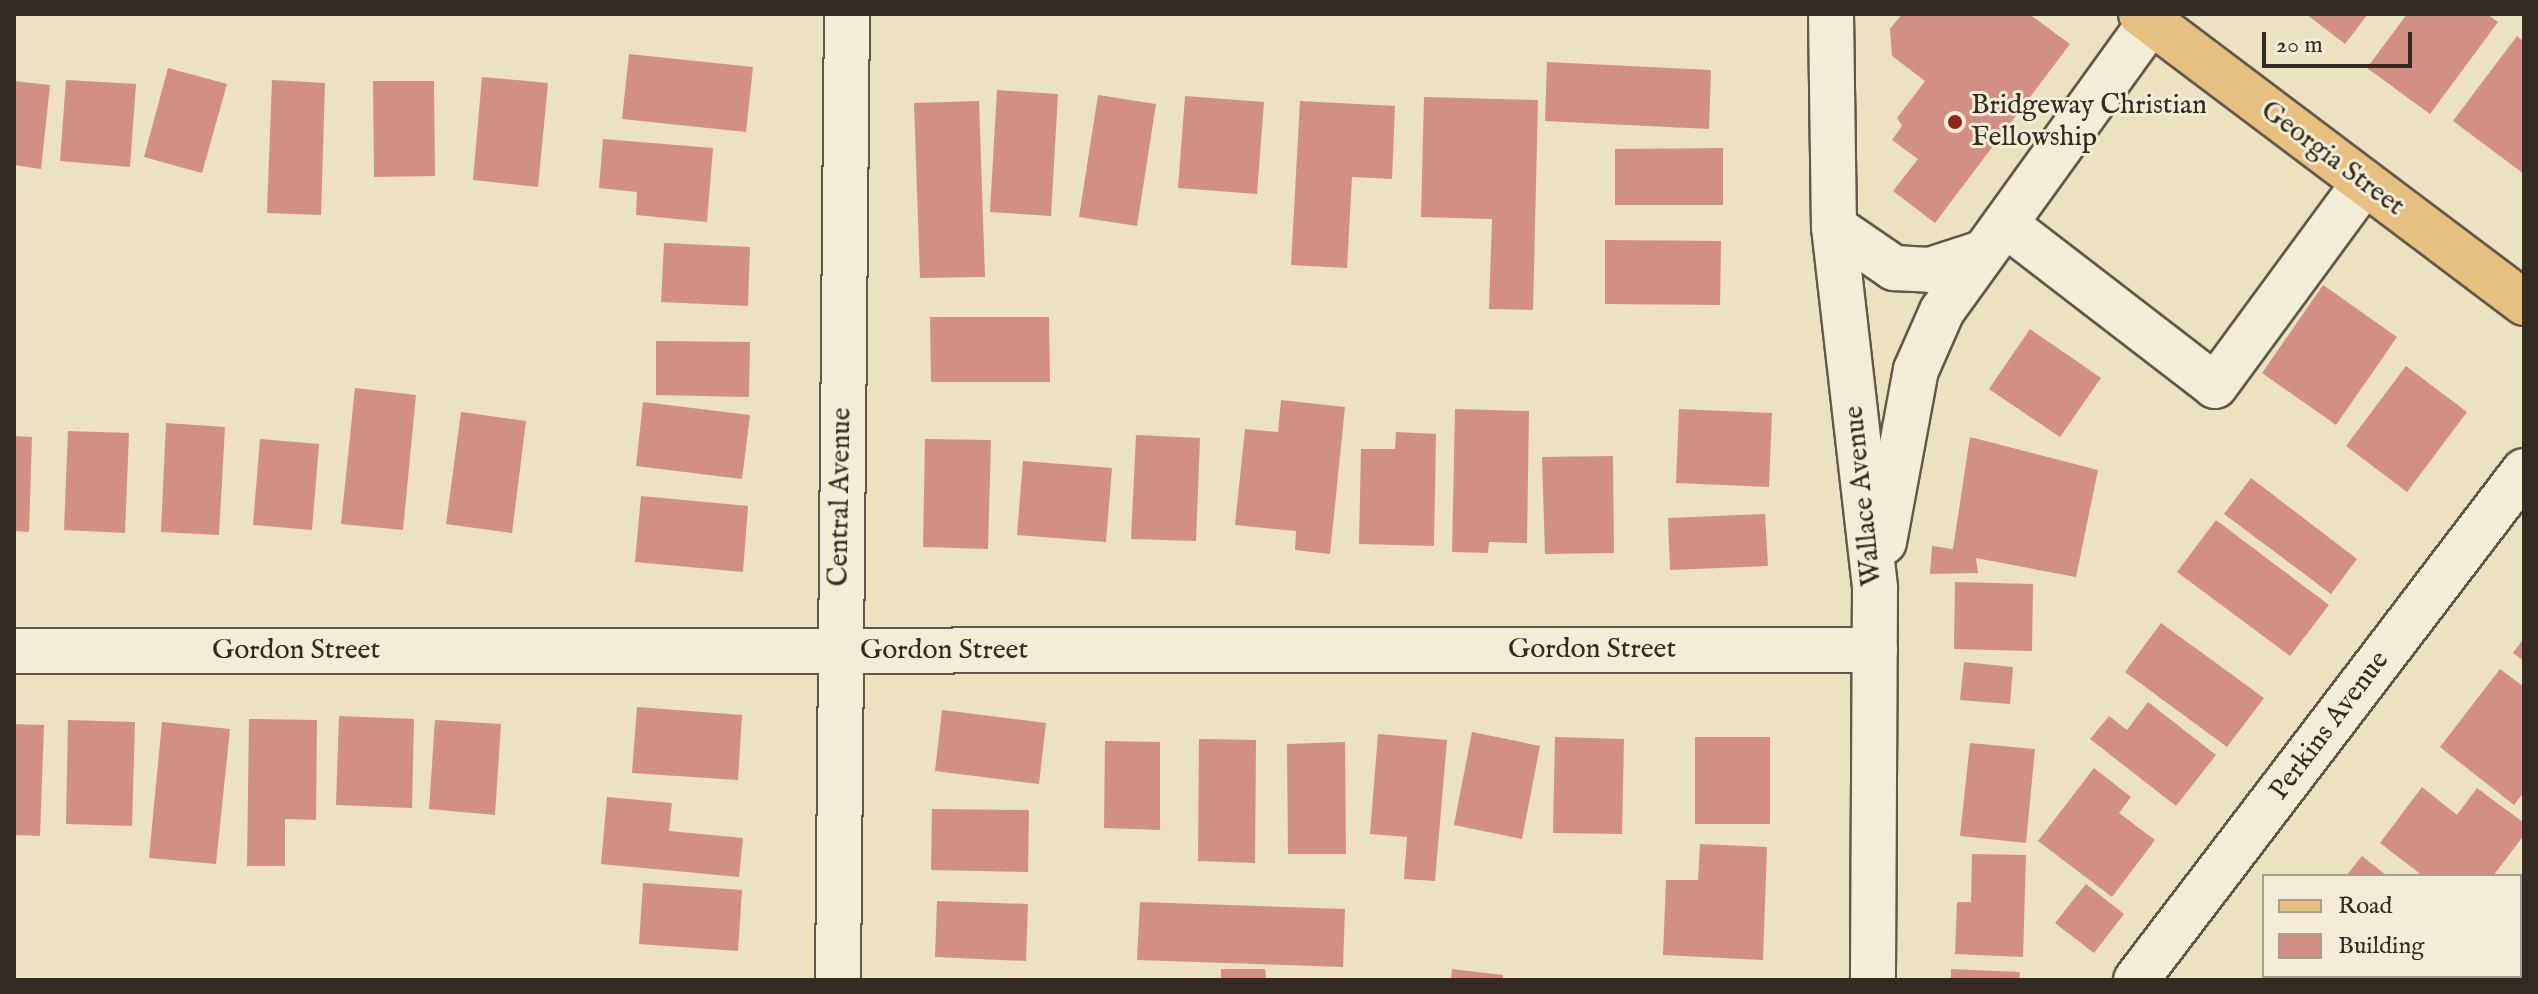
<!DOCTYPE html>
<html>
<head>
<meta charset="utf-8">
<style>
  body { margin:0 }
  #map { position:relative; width:2538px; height:994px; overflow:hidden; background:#ece1c0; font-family:"IM FELL English",serif }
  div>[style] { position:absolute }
  .building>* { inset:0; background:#d28f85 }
  .roads { filter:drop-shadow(2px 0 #625848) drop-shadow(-2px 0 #625848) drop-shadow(0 2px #625848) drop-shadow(0 -2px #625848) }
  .minor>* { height:44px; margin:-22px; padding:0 22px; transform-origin:22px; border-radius:22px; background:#f3ecd6 }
  .major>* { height:44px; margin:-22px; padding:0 22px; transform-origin:22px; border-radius:22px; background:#e6c080 }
  .dots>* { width:22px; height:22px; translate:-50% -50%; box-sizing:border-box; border:4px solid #f3ecd6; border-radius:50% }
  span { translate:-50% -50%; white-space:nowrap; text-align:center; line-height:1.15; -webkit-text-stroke:6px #f3ecd6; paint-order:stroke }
  .poi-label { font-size:28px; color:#342b20 }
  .left { translate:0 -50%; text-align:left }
  .street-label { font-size:28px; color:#342b20 }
  .frame { position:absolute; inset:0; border:16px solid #342b20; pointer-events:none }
  .legend { position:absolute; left:2262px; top:874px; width:260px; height:104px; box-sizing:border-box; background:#f3ecd6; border:2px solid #a79f8d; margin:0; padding:10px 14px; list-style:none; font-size:24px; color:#342b20 }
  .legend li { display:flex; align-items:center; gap:16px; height:40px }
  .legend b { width:40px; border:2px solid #a79f8d }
  .scale { position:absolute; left:2262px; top:32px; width:150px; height:36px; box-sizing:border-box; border:4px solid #342b20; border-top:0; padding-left:10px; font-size:24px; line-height:28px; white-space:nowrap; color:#342b20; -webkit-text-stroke:6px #f3ecd6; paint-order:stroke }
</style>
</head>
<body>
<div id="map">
  <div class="building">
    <div style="clip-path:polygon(1902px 14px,2029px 14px,2070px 44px,1935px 223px,1893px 191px,1918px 159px,1892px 140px,1902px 126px,1897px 118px,1925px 81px,1892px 56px,1890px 29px)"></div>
    <div style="clip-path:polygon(2306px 14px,2368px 14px,2345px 44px)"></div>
    <div style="clip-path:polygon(2407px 14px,2487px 14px,2498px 22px,2430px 114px,2367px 68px)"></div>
    <div style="clip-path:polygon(2517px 36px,2524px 42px,2524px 174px,2453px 121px)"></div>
    <div style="clip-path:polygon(629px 54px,753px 67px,746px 132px,622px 119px)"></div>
    <div style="clip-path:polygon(1547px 62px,1711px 70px,1709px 129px,1545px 121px)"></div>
    <div style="clip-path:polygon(168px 68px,227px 84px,202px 173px,144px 157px)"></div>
    <div style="clip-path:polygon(482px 77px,548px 83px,538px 187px,473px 180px)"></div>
    <div style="clip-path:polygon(66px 80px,136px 84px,130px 167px,60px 161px)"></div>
    <div style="clip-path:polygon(272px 80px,325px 83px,321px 215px,267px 213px)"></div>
    <div style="clip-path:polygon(14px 81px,50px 85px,41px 169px,14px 165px)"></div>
    <div style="clip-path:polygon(373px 81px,434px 81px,435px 176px,374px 177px)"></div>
    <div style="clip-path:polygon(997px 90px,1058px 94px,1051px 216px,990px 212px)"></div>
    <div style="clip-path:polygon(1098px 95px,1156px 104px,1137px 226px,1079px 217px)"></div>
    <div style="clip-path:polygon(1185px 96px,1264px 102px,1257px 194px,1178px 188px)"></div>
    <div style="clip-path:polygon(1424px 97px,1538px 100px,1533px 310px,1489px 309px,1492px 219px,1421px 217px)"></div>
    <div style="clip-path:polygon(979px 101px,985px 277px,920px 278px,914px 103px)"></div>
    <div style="clip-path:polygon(1300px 101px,1395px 106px,1392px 179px,1352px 177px,1347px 268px,1291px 265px)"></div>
    <div style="clip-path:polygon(603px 139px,713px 148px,707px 222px,636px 215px,637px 192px,599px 188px)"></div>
    <div style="clip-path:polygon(1723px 148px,1723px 205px,1615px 205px,1615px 149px)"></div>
    <div style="clip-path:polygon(1605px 240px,1721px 241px,1720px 305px,1605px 304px)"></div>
    <div style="clip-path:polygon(664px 243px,750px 247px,748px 306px,661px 302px)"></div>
    <div style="clip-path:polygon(2323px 285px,2397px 337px,2336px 425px,2262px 373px)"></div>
    <div style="clip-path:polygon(930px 317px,1049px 317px,1050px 382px,931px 382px)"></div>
    <div style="clip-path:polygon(2030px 329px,2101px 378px,2060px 437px,1989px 389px)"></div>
    <div style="clip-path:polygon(656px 341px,750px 342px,749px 397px,656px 395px)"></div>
    <div style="clip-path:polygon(2406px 366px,2467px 412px,2407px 492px,2346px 446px)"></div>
    <div style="clip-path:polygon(355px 388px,416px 395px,403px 530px,341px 524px)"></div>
    <div style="clip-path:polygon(1281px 400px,1345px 407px,1330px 554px,1295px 550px,1296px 531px,1235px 525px,1245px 429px,1278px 432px)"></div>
    <div style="clip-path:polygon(643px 402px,750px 415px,742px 479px,636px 466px)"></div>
    <div style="clip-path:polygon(1455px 409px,1529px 411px,1527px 543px,1489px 542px,1488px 553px,1452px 552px)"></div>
    <div style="clip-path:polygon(1679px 409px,1772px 413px,1769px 487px,1676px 483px)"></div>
    <div style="clip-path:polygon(461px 412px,526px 421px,512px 533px,446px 524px)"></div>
    <div style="clip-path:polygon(166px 423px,225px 427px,219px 535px,161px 532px)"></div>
    <div style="clip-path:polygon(68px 431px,129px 433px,125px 533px,64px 530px)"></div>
    <div style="clip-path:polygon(1396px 432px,1436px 434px,1434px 546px,1359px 544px,1361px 449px,1395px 449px)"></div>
    <div style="clip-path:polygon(1136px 435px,1200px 438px,1196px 541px,1131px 539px)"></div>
    <div style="clip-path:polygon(14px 436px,32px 437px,29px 532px,14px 531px)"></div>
    <div style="clip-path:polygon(1970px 437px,2098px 470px,2076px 577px,1976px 558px,1978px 573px,1930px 574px,1932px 546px,1953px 549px)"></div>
    <div style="clip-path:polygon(260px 439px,319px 444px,312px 530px,253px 525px)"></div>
    <div style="clip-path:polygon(925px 439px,991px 440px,988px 549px,923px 547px)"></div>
    <div style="clip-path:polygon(1613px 456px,1614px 553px,1545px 554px,1542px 457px)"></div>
    <div style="clip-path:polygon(1023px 461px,1112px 468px,1106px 542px,1017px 535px)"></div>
    <div style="clip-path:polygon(2251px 478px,2357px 559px,2331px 594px,2224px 514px)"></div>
    <div style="clip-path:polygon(641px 496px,748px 506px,743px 572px,635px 562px)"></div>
    <div style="clip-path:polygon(1765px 514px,1768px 566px,1670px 570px,1668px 518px)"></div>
    <div style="clip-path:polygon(2216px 520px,2329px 605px,2290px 656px,2177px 572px)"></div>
    <div style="clip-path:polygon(1955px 582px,2033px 584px,2032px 651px,1954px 649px)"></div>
    <div style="clip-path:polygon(2161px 623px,2264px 698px,2227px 747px,2125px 672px)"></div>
    <div style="clip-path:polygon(2524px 638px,2524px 661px,2513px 653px)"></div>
    <div style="clip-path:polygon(1964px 662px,2013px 667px,2010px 704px,1960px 700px)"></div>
    <div style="clip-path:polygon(2500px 669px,2524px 687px,2524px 792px,2514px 805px,2440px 747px)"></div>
    <div style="clip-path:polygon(2148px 702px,2216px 755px,2176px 806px,2090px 739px,2109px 716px,2127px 730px)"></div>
    <div style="clip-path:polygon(637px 707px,742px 715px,738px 780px,632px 773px)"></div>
    <div style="clip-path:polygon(942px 710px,1046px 723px,1039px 784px,935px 771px)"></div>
    <div style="clip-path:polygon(339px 716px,414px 719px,412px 808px,336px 805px)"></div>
    <div style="clip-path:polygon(249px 719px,317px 720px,316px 820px,285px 819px,285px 866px,247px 866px)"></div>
    <div style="clip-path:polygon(68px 720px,135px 722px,132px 826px,66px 824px)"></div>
    <div style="clip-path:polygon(435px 720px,501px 724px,495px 815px,429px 809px)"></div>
    <div style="clip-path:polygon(162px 722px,230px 729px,216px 864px,149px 858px)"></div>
    <div style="clip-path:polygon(14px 724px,44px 725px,40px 836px,14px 835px)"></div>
    <div style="clip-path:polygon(1472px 732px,1540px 746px,1522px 839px,1454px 825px)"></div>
    <div style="clip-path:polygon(1378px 734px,1447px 740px,1435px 881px,1404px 879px,1407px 837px,1370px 834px)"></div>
    <div style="clip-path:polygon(1555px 737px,1624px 739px,1622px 834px,1553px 833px)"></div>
    <div style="clip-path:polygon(1695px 737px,1770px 737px,1770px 824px,1695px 824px)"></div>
    <div style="clip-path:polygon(1199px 739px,1256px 740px,1255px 863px,1198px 861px)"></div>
    <div style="clip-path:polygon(1105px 741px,1160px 742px,1160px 830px,1104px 828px)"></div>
    <div style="clip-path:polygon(1345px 742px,1346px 854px,1288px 854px,1287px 744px)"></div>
    <div style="clip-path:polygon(1970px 743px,2035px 749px,2026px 843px,1960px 836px)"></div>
    <div style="clip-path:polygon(2094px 768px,2131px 797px,2119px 813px,2155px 840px,2112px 897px,2038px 841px)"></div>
    <div style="clip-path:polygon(2422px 787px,2457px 815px,2477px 788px,2524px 823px,2524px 835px,2493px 876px,2423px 876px,2380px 843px)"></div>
    <div style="clip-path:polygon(607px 797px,672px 803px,669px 831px,743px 838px,739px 877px,601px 864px)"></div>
    <div style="clip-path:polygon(932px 809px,1029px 810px,1028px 872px,931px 870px)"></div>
    <div style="clip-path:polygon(1700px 844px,1767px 847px,1763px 960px,1663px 955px,1666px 880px,1698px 880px)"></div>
    <div style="clip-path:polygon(1972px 854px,2026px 855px,2023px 957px,1955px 954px,1957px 902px,1971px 902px)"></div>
    <div style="clip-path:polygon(2362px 856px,2387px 876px,2346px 876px)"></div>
    <div style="clip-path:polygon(643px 883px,742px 890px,738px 951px,639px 944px)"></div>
    <div style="clip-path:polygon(2086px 884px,2124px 914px,2094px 953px,2055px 923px)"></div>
    <div style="clip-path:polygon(937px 901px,1028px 904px,1026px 961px,935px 957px)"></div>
    <div style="clip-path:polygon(1140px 902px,1345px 909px,1343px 967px,1137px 960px)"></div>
    <div style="clip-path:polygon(1221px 969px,1265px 969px,1266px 980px,1221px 980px)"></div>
    <div style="clip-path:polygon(1452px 969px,1503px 975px,1503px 980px,1451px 980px)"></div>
    <div style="clip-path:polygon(1951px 969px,2020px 972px,2019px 980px,1951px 980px)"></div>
    <div style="clip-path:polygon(2303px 976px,2352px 976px,2357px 980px,2300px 980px)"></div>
  </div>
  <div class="roads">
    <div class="minor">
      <div style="left:1831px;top:14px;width:213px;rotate:89.2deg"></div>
      <div style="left:1834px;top:227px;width:363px;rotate:83.5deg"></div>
      <div style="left:1875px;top:588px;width:392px;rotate:90.3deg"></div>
      <div style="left:2005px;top:224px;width:265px;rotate:37.6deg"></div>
      <div style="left:2215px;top:386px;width:252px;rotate:-53.7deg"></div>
      <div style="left:1834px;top:227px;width:73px;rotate:34.3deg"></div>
      <div style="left:1894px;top:268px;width:36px;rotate:3deg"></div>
      <div style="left:1930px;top:270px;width:55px;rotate:-18.1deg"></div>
      <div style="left:1884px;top:542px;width:175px;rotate:-79.5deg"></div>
      <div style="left:1916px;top:370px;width:64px;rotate:-66.2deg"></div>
      <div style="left:1942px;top:311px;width:366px;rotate:-54.2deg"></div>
      <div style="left:14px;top:651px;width:1861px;rotate:-0.03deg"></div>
      <div style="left:838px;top:980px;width:966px;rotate:-89.47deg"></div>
      <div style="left:2136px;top:980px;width:640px;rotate:-52.68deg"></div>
    </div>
    <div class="major">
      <div style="left:2141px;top:14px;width:480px;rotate:37deg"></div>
    </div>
  </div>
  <div class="dots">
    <div style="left:1955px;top:122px;background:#8f2418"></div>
  </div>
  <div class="poi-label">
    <span class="left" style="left:1971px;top:122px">Bridgeway Christian<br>Fellowship</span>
  </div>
  <div class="street-label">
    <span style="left:2332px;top:159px;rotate:37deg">Georgia Street</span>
    <span style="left:1864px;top:496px;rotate:-96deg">Wallace Avenue</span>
    <span style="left:841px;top:497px;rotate:-89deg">Central Avenue</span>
    <span style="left:1592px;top:650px">Gordon Street</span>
    <span style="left:296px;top:651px">Gordon Street</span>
    <span style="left:944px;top:651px">Gordon Street</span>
    <span style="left:2330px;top:726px;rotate:-53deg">Perkins Avenue</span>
  </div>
  <div class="frame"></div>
  <ul class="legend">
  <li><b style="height:10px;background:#e6c080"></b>Road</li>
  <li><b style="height:22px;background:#d28f85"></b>Building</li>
  </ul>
  <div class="scale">20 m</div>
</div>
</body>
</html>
